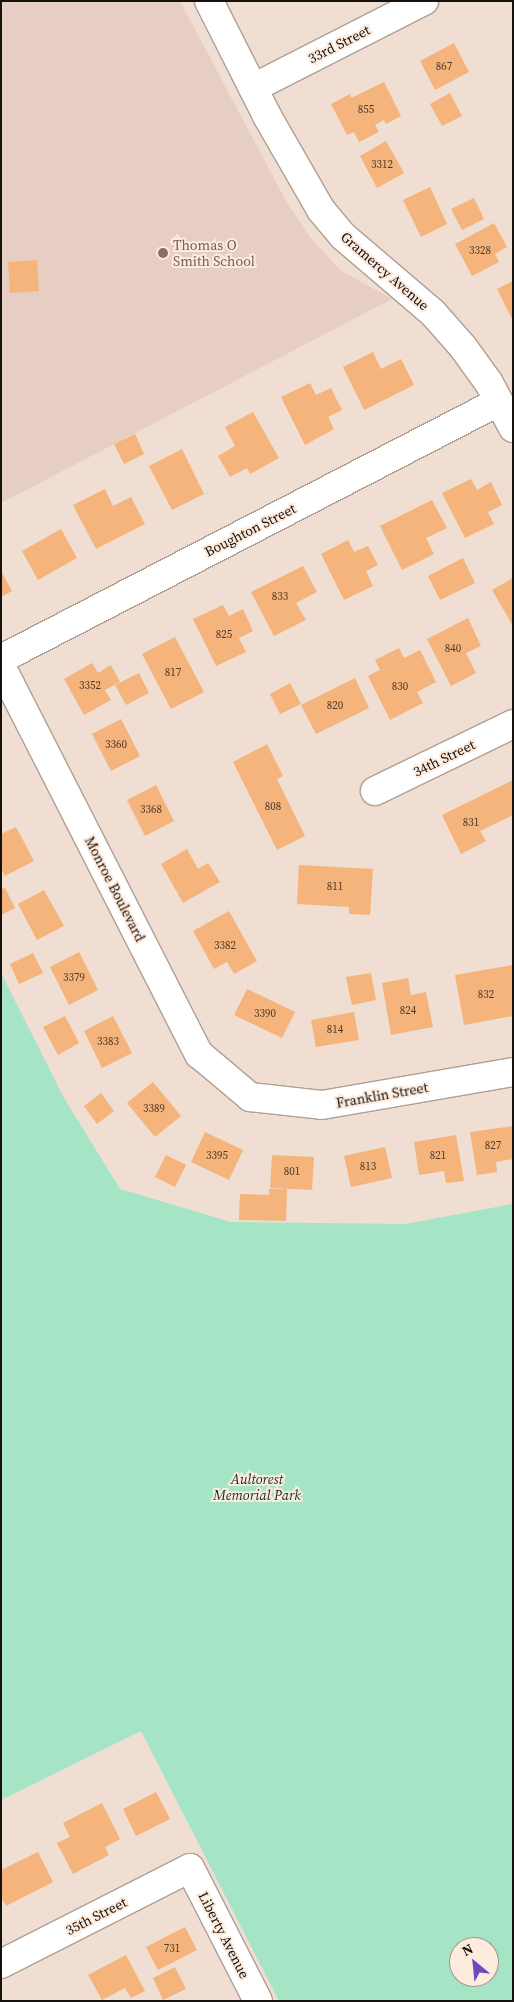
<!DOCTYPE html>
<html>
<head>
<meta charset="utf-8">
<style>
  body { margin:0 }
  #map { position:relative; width:514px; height:2002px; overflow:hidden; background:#efded1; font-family:"Source Serif 4",serif }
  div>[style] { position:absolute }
  .education>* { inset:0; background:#e6cec5 }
  .green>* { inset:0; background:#a5e5c5 }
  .building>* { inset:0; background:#f4b47c }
  .roads { filter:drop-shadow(1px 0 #af9f93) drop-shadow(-1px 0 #af9f93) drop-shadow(0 1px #af9f93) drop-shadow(0 -1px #af9f93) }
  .minor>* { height:28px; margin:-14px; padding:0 14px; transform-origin:14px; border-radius:14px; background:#fff }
  .dots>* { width:14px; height:14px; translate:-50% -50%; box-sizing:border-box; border:2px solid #fdebde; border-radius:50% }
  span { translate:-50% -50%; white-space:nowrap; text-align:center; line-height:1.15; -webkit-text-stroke:4px #fdebde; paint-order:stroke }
  .number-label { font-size:11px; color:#4e3a29 }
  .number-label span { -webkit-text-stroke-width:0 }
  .street-label { font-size:14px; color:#17110d }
  .education-label { font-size:14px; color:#785e54 }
  .left { translate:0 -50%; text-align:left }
  .park-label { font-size:14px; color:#0b3323; font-style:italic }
  .frame { position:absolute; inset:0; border:2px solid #17110d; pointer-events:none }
  .north { position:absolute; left:449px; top:1937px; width:50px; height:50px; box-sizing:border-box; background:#fdebde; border:1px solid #a1948a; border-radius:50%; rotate:332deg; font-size:14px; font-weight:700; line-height:20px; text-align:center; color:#17110d }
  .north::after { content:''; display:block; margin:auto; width:18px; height:22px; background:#7049c1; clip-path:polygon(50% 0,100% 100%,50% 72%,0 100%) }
</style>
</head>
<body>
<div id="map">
  <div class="education">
    <div style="clip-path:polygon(1px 1px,180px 1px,286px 201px,310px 237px,340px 270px,392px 299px,1px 503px)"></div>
  </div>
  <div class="green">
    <div style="clip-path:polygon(evenodd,1px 973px,64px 1098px,120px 1189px,231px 1222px,405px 1224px,513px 1204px,513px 2001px,279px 2001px,141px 1731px,1px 1800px,1px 973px,459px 1947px,489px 1947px,489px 1977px,459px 1977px,459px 1947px)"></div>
  </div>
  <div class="building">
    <div style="clip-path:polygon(454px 43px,469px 72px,435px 90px,420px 61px)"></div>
    <div style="clip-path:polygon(384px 82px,401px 116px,386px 124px,384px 120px,375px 125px,379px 132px,359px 142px,354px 132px,347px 135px,331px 104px,350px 94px,351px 98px)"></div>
    <div style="clip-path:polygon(450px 93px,462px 116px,442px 126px,430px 104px)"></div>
    <div style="clip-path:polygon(386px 141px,404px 173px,377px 188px,360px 156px)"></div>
    <div style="clip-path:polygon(430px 187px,447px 224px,421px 237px,403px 200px)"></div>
    <div style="clip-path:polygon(474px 198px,484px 219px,462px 230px,451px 209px)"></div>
    <div style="clip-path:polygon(494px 223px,507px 247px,495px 254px,499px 262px,472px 276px,455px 244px)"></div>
    <div style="clip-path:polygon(37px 260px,39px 291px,10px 293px,8px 262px)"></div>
    <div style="clip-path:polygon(513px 281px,513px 321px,497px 289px)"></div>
    <div style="clip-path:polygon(373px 352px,381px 369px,401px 359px,414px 385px,364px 410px,343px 367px)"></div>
    <div style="clip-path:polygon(310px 383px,316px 395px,331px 388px,342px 410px,328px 417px,334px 429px,305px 445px,281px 397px)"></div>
    <div style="clip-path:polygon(253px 412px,279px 458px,250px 474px,247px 468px,230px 477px,218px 456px,235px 446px,225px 427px)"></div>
    <div style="clip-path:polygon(135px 434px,144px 454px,124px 464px,114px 444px)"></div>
    <div style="clip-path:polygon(182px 449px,204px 494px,172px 510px,149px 466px)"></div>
    <div style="clip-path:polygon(471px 479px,477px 490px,491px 482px,502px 505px,488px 512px,494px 524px,465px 538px,442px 493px)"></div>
    <div style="clip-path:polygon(105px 489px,113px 506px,131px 497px,145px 524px,96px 549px,73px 505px)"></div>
    <div style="clip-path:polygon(432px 500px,447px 528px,426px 538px,434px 554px,402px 570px,380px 526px)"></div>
    <div style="clip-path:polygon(61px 529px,77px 558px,38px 580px,22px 551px)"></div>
    <div style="clip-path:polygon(348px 540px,354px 552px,368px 546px,378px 565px,366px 571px,373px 586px,344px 600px,321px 554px)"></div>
    <div style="clip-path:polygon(463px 558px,475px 583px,440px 600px,428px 576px)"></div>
    <div style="clip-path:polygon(303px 566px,317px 592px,296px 603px,306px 620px,274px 636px,251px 592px)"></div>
    <div style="clip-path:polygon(1px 571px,12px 591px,1px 597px)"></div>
    <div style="clip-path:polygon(513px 578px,513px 626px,492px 590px)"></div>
    <div style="clip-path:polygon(223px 605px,229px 616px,243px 609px,253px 631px,239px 638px,246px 652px,216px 666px,193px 619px)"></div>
    <div style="clip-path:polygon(468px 618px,481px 646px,466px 653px,476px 673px,451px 686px,427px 639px)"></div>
    <div style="clip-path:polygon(175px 637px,204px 692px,171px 709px,142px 654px)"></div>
    <div style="clip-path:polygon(399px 648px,404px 658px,420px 650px,436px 682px,417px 692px,423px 703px,390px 720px,368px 676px,380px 670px,375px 660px)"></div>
    <div style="clip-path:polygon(92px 663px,98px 673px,111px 665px,120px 682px,105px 690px,111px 700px,84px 715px,64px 679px)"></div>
    <div style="clip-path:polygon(139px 673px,149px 693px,126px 705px,115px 685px)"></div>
    <div style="clip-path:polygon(355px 678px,369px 708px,316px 734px,301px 705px)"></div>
    <div style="clip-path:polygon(290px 683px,301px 704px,280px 714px,270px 694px)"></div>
    <div style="clip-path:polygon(121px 719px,140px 756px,111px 771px,92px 734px)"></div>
    <div style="clip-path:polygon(267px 744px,283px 776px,277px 779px,305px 836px,277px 850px,233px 762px)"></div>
    <div style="clip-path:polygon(513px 780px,513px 815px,480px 831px,486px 841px,461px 854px,442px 815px)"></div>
    <div style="clip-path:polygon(156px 785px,174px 821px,145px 836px,127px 800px)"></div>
    <div style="clip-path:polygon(16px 827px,34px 861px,5px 876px,1px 868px,1px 834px)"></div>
    <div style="clip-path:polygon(187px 849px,198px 869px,208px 863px,220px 882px,183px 903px,161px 864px)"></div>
    <div style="clip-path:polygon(299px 865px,373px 869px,370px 915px,349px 914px,349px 907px,297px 904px)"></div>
    <div style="clip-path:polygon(5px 888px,15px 908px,1px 915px,1px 889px)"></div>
    <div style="clip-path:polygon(44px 890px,64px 926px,37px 940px,18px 904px)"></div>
    <div style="clip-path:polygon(229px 911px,257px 961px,234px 974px,227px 962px,214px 969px,193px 931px)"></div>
    <div style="clip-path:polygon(79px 952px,98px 990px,69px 1005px,50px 967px)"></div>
    <div style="clip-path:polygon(33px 953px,43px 973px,19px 984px,10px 964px)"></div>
    <div style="clip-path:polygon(513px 965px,513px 1016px,464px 1025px,455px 975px)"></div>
    <div style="clip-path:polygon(371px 973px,376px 1000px,352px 1005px,346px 977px)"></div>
    <div style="clip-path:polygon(408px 978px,411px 995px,426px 992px,433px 1027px,391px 1035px,382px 983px)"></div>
    <div style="clip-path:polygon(247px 989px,295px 1012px,282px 1038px,234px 1015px)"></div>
    <div style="clip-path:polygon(354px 1012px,359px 1040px,316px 1047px,311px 1020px)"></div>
    <div style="clip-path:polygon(65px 1016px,79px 1043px,58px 1055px,43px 1027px)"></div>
    <div style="clip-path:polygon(113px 1016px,132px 1053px,102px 1068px,84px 1031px)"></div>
    <div style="clip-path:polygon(153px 1082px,181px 1116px,155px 1137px,127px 1103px)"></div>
    <div style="clip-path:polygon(101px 1093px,114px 1111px,97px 1124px,84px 1106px)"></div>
    <div style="clip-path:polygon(513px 1126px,513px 1159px,496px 1162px,497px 1172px,477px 1175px,470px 1132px)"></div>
    <div style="clip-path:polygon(205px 1132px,243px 1150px,229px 1180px,191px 1162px)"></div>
    <div style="clip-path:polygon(456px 1135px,464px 1181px,446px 1183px,444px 1171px,419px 1175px,414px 1142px)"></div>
    <div style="clip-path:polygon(385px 1147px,392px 1178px,351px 1187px,344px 1156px)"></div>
    <div style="clip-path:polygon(166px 1155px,186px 1165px,175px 1187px,155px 1177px)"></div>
    <div style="clip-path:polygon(272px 1155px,314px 1157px,312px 1190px,270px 1188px)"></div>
    <div style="clip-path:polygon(269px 1189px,287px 1189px,286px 1221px,239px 1220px,240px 1194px,269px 1195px)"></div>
    <div style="clip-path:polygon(156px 1792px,170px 1819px,136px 1836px,123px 1809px)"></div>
    <div style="clip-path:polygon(102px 1803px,120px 1839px,105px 1847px,109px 1855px,73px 1874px,57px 1843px,70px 1837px,63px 1823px)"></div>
    <div style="clip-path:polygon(38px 1852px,53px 1882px,6px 1906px,1px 1897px,1px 1870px)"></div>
    <div style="clip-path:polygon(185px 1927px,197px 1950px,158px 1970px,146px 1947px)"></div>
    <div style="clip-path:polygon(126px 1955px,145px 1991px,131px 1998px,125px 1988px,102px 2000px,88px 1975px)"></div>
    <div style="clip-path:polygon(175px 1967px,186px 1989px,163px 2000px,153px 1978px)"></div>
  </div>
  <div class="roads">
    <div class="minor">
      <div style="left:209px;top:1px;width:129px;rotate:63.2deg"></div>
      <div style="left:267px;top:116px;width:108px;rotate:60.1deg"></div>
      <div style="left:321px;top:210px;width:35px;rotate:50deg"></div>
      <div style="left:344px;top:237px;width:117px;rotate:40.5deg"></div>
      <div style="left:433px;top:313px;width:45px;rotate:48.6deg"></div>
      <div style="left:463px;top:347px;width:44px;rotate:54.2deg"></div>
      <div style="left:489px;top:383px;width:51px;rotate:61.9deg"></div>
      <div style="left:253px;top:88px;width:192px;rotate:-27deg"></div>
      <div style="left:1px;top:659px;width:560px;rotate:-27.34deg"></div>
      <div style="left:1px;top:666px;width:436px;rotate:63deg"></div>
      <div style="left:199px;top:1054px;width:67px;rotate:40.1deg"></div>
      <div style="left:250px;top:1097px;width:72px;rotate:6.3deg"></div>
      <div style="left:322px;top:1105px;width:194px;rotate:-9.8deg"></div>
      <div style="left:375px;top:791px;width:153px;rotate:-25.9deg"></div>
      <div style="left:1px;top:1964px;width:212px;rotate:-26.9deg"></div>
      <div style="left:190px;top:1868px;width:149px;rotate:62.9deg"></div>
    </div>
  </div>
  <div class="dots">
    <div style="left:163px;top:253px;background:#8d6e63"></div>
  </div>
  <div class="number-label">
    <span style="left:444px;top:67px">867</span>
    <span style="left:366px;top:110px">855</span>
    <span style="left:382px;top:165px">3312</span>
    <span style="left:480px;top:251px">3328</span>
    <span style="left:280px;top:597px">833</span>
    <span style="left:224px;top:635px">825</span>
    <span style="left:453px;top:649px">840</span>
    <span style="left:173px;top:673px">817</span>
    <span style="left:90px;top:686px">3352</span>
    <span style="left:400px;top:687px">830</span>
    <span style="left:335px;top:706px">820</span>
    <span style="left:116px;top:745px">3360</span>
    <span style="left:273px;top:807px">808</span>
    <span style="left:151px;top:810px">3368</span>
    <span style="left:471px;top:823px">831</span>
    <span style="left:335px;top:887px">811</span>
    <span style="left:225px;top:946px">3382</span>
    <span style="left:74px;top:978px">3379</span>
    <span style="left:486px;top:995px">832</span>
    <span style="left:408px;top:1011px">824</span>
    <span style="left:265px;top:1014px">3390</span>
    <span style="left:335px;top:1030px">814</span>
    <span style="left:108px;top:1042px">3383</span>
    <span style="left:154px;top:1109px">3389</span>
    <span style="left:493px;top:1146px">827</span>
    <span style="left:217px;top:1156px">3395</span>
    <span style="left:438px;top:1156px">821</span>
    <span style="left:368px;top:1167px">813</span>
    <span style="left:292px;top:1172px">801</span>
    <span style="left:172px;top:1949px">731</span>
  </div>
  <div class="street-label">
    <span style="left:339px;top:44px;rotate:-27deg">33rd Street</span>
    <span style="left:385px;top:271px;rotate:41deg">Gramercy Avenue</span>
    <span style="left:250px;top:530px;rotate:-27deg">Boughton Street</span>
    <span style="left:444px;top:758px;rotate:-26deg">34th Street</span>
    <span style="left:115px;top:889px;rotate:63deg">Monroe Boulevard</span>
    <span style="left:382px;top:1095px;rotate:-10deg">Franklin Street</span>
    <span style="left:96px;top:1916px;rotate:-27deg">35th Street</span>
    <span style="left:224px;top:1935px;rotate:63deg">Liberty Avenue</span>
  </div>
  <div class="education-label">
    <span class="left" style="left:173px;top:253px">Thomas O<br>Smith School</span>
  </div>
  <div class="park-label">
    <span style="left:257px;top:1487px">Aultorest<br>Memorial Park</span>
  </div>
  <div class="frame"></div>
  <div class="north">N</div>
</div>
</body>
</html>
